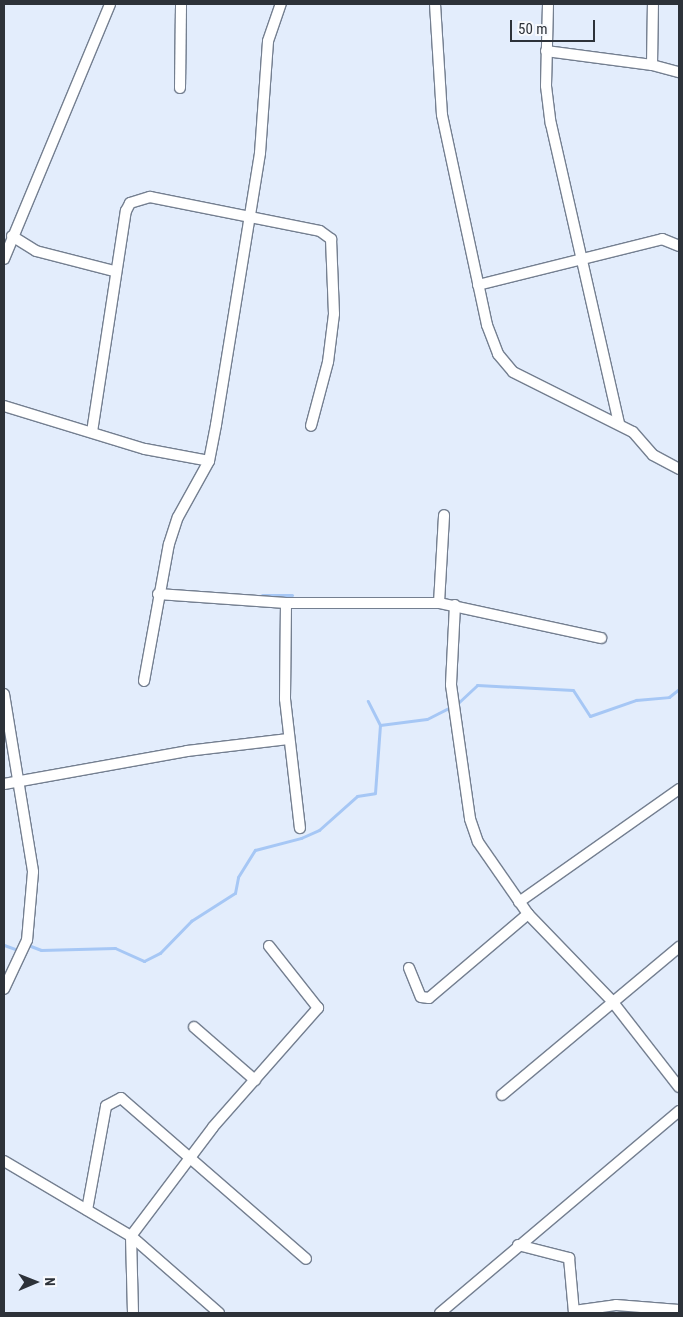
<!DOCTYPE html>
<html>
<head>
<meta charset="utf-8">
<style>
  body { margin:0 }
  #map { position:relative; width:683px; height:1317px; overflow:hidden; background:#e3edfc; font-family:"Roboto Condensed",sans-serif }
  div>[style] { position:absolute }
  .stream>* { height:3px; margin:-1.5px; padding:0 1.5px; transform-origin:1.5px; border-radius:1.5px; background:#a6c7f5 }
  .roads { filter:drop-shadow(1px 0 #747f90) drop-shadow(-1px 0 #747f90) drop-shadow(0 1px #747f90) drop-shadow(0 -1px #747f90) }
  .street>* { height:10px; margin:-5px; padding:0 5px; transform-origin:5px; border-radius:5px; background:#fff }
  span { translate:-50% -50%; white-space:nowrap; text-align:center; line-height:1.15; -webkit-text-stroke:5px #f7f9fd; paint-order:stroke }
  .frame { position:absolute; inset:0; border:5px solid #2d3239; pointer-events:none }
  .north { position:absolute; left:10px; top:1257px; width:50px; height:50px; -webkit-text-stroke:4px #f7f9fd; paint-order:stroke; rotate:89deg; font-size:14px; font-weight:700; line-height:20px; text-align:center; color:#2d3239 }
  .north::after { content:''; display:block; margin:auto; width:18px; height:22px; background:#2d3239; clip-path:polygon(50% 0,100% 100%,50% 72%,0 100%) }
  .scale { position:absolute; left:510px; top:20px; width:85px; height:22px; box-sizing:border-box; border:2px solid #2d3239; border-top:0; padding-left:6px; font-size:15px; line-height:18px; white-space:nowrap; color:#2d3239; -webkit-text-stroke:4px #f7f9fd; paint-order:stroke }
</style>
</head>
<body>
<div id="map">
  <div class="stream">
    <div style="left:262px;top:595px;width:30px"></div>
    <div style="left:380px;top:725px;width:47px;rotate:-7.3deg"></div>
    <div style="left:427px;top:719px;width:35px;rotate:-27deg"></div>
    <div style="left:458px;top:703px;width:26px;rotate:-43deg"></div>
    <div style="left:477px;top:685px;width:96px;rotate:3deg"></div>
    <div style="left:573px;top:690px;width:31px;rotate:57deg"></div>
    <div style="left:590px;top:716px;width:49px;rotate:-19.2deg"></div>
    <div style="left:636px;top:700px;width:33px;rotate:-5deg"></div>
    <div style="left:669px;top:697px;width:13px;rotate:-39deg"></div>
    <div style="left:4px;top:945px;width:15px;rotate:20deg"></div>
    <div style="left:28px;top:945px;width:14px;rotate:21deg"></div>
    <div style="left:41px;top:950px;width:74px;rotate:-1.5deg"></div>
    <div style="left:115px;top:948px;width:32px;rotate:24deg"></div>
    <div style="left:144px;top:961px;width:18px;rotate:-27deg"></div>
    <div style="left:160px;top:953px;width:45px;rotate:-45.9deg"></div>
    <div style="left:191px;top:921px;width:52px;rotate:-32.5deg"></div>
    <div style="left:235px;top:893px;width:16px;rotate:-79deg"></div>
    <div style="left:238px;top:877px;width:32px;rotate:-58deg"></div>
    <div style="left:255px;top:850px;width:48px;rotate:-14.6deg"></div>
    <div style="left:301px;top:838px;width:20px;rotate:-24deg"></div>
    <div style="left:319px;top:830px;width:51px;rotate:-41.8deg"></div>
    <div style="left:357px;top:796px;width:18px;rotate:-9deg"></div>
    <div style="left:375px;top:793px;width:68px;rotate:-85.8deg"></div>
    <div style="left:380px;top:725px;width:27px;rotate:-117deg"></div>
  </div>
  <div class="roads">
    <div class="street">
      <div style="left:435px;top:4px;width:111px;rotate:86.4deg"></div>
      <div style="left:442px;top:115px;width:215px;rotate:77.9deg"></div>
      <div style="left:487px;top:325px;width:31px;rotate:69deg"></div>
      <div style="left:498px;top:354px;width:23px;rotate:50deg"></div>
      <div style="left:513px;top:372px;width:134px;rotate:26.6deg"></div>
      <div style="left:633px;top:432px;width:30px;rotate:49deg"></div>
      <div style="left:653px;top:455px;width:30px;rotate:28deg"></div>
      <div style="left:548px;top:4px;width:82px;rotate:91.4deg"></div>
      <div style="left:546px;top:86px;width:38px;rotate:83deg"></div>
      <div style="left:551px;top:124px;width:308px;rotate:77.2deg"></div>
      <div style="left:546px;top:51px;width:107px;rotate:7.5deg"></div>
      <div style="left:652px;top:65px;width:28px;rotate:15deg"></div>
      <div style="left:652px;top:65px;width:61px;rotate:-89.1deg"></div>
      <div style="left:180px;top:88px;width:84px;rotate:-89.3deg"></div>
      <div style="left:12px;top:236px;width:28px;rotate:32deg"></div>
      <div style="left:36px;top:251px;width:81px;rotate:14.4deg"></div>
      <div style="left:4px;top:259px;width:276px;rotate:-67.4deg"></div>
      <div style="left:478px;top:285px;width:190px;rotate:-14deg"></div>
      <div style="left:662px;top:239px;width:18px;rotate:22deg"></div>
      <div style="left:4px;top:406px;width:147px;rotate:17deg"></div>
      <div style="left:145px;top:449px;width:65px;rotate:10.6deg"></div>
      <div style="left:92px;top:432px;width:224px;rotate:-81.3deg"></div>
      <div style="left:126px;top:211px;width:9px;rotate:-63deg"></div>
      <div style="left:130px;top:203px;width:21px;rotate:-17deg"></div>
      <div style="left:150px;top:197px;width:173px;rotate:11.3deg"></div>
      <div style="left:320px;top:231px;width:14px;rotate:36deg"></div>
      <div style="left:331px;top:239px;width:75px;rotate:87.7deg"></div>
      <div style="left:334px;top:314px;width:48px;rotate:97.1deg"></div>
      <div style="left:328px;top:362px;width:66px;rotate:104.9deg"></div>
      <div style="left:158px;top:594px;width:128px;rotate:4deg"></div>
      <div style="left:286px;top:603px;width:153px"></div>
      <div style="left:439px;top:603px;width:166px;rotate:12.2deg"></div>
      <div style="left:286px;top:603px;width:96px;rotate:90.6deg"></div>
      <div style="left:285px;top:699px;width:130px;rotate:83.4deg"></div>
      <div style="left:439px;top:603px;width:88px;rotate:-86.7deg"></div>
      <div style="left:455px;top:605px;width:80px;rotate:92.9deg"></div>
      <div style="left:451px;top:685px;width:135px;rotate:81.9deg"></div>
      <div style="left:470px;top:819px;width:24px;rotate:71deg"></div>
      <div style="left:478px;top:842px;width:88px;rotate:55.2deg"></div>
      <div style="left:528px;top:914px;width:121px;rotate:46deg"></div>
      <div style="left:612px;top:1001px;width:109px;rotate:52.1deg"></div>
      <div style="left:144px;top:681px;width:139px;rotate:-79.7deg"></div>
      <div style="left:169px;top:544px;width:28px;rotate:-72deg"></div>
      <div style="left:178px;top:517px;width:64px;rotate:-61deg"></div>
      <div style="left:209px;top:461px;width:37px;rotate:-79deg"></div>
      <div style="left:216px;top:425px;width:276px;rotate:-80.8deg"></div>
      <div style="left:260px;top:153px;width:112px;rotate:-85.9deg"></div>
      <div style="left:268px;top:41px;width:39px;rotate:-71deg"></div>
      <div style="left:4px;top:694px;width:180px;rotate:80.7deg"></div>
      <div style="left:33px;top:872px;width:68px;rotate:95deg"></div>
      <div style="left:27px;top:940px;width:54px;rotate:115.1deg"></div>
      <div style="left:4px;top:784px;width:186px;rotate:-10.2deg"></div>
      <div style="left:187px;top:751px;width:102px;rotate:-6.8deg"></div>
      <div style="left:519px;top:902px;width:196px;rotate:-35.2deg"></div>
      <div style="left:409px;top:968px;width:31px;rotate:68deg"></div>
      <div style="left:421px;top:997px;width:8px;rotate:7deg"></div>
      <div style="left:429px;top:998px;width:130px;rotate:-40.3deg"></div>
      <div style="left:194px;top:1027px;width:81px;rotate:41deg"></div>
      <div style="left:502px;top:1095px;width:231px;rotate:-39.9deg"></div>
      <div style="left:4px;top:1161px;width:147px;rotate:30.6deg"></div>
      <div style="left:131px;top:1236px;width:117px;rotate:41.2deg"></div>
      <div style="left:87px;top:1210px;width:106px;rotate:-79.6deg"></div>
      <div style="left:106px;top:1106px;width:17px;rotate:-28deg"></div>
      <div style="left:121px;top:1098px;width:245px;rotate:41deg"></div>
      <div style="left:518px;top:1245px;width:53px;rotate:14.3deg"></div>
      <div style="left:569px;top:1258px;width:55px;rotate:84.8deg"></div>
      <div style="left:574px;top:1311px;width:42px;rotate:-8.1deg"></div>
      <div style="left:616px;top:1305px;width:63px;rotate:4.5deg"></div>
      <div style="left:133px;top:1313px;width:77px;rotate:-91.5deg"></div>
      <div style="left:131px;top:1236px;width:136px;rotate:-53deg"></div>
      <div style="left:213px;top:1127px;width:159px;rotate:-48.6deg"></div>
      <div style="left:318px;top:1008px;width:79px;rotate:-128.3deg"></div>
      <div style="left:440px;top:1313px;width:313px;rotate:-40.2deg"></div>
    </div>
  </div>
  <div class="frame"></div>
  <div class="north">N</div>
  <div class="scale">50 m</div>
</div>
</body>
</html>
